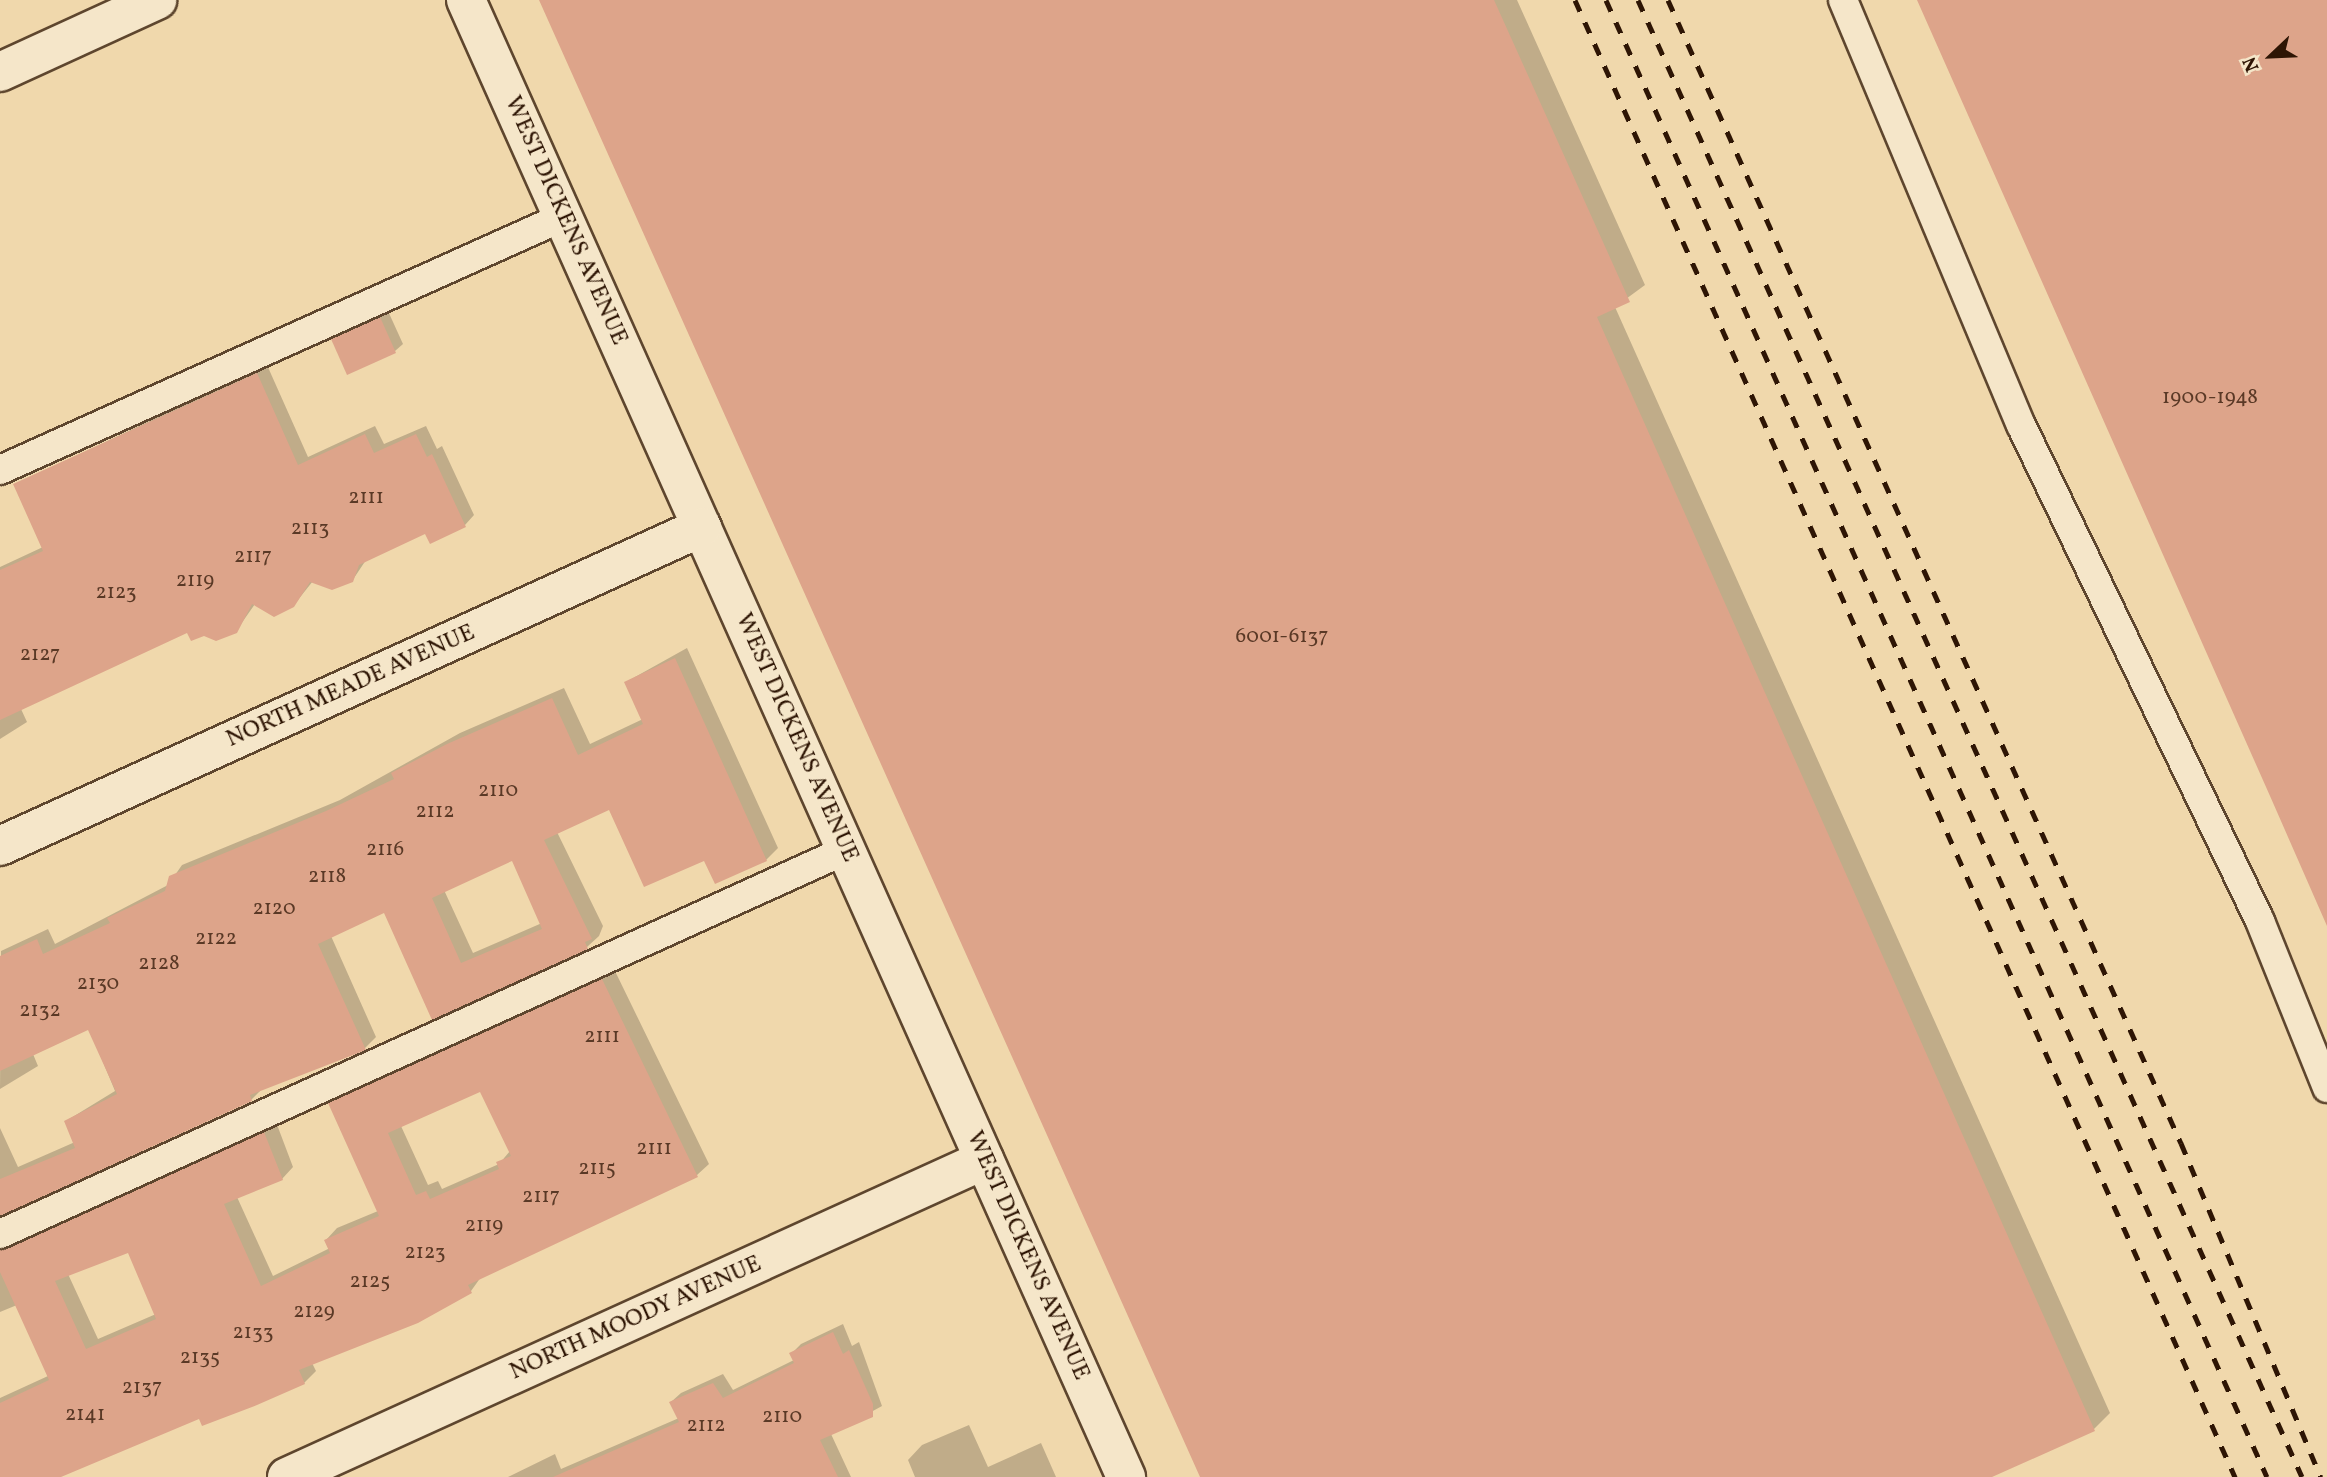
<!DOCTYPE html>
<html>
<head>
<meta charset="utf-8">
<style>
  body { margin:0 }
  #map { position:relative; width:2327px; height:1477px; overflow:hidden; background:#f0d8ac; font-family:Vollkorn,serif }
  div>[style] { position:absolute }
  .shadow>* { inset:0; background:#0003 }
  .building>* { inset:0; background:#dda48a }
  .roads { filter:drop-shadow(2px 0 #5e462e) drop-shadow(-2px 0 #5e462e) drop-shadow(0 2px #5e462e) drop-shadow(0 -2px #5e462e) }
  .lane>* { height:28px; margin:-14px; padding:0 14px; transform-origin:14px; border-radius:14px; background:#f5e6c9 }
  .street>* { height:38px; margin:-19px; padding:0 19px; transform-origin:19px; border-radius:19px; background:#f5e6c9 }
  .rail>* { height:5px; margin-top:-2.5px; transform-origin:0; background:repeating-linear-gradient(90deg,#2e1504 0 12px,transparent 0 24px) }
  span { translate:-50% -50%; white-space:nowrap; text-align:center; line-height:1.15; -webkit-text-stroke:5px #f5e6c9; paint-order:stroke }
  .number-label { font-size:21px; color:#5a3926 }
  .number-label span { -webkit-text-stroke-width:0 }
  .street-label { font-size:24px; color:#2e1504 }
  .north { position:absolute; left:2236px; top:21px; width:70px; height:70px; -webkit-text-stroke:5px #f5e6c9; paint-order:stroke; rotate:247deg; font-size:19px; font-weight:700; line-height:28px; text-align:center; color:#2e1504 }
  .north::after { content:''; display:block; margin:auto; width:24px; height:32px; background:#2e1504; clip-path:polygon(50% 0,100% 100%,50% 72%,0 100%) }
</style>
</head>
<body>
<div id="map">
  <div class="shadow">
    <div style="clip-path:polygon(541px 0,1517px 0,1645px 285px,1615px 307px,2110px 1413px,2094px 1429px,1987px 1477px,1202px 1477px)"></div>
    <div style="clip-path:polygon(388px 311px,403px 344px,395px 351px,333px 340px)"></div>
    <div style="clip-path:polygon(267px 365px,308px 457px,375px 426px,384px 444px,426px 426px,437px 449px,442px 446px,474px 515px,465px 525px,426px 532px,366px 560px,352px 581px,313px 581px,293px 606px,255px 604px,236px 631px,188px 630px,21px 709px,27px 722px,0 739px,0 567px,43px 547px,15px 485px)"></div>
    <div style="clip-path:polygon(evenodd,687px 648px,778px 848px,766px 860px,716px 882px,705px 859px,610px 808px,557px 832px,603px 926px,599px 936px,587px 947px,433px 1017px,385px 911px,331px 936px,376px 1037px,365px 1048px,263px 1088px,251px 1100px,0 1214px,0 1128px,18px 1167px,75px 1142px,66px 1121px,115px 1091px,89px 1028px,33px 1054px,38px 1066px,0 1089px,1px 951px,48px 929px,55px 944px,168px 885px,182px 865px,340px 800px,460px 733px,564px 688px,590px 744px,643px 719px,626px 682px,687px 648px,513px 859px,542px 923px,473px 953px,444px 890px,513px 859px)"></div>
    <div style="clip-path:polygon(evenodd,614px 969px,709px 1164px,697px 1175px,481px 1277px,471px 1291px,312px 1363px,316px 1371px,304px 1383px,199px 1417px,57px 1477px,0 1477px,0 1398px,48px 1376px,17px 1305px,0 1312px,0 1232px,276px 1122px,293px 1167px,282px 1179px,237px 1197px,273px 1276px,330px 1248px,326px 1240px,337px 1228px,378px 1211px,330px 1104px,342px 1092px,614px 969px,481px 1090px,510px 1151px,499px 1164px,442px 1189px,438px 1181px,428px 1185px,401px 1126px,481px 1090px,614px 969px,129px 1251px,156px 1314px,98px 1339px,68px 1274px,129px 1251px)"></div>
    <div style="clip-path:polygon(843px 1324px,852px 1346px,859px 1342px,882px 1406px,831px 1434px,851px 1477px,508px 1477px,555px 1454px,561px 1469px,679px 1418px,671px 1402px,681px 1393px,723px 1374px,733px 1390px,794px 1360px,791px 1354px,801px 1344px)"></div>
    <div style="clip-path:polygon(969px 1425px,988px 1467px,1041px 1443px,1056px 1477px,915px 1477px,908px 1460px,922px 1445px)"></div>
  </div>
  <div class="building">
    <div style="clip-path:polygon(539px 0,1494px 0,1630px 302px,1597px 317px,2095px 1431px,1992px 1477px,1200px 1477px)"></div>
    <div style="clip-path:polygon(1917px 0,2327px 0,2327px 926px,2270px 796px)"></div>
    <div style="clip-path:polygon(380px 317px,396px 353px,347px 375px,331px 339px)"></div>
    <div style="clip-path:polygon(257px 373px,298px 465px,365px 434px,374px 453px,416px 434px,427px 457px,432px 454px,466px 527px,430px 544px,425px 534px,359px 565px,353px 582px,332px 590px,310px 582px,294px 607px,274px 617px,252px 604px,237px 633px,216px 641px,204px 636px,191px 641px,187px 633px,0 720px,0 570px,43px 551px,13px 484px)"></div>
    <div style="clip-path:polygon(evenodd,675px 658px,767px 861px,715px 884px,704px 861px,644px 887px,609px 810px,544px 840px,592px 939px,585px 942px,588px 949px,432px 1020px,384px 913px,318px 944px,366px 1050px,250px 1095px,252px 1101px,0 1216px,0 1179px,75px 1148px,64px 1121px,117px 1094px,88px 1030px,0 1071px,0 956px,37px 939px,43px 954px,110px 923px,107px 918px,165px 891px,169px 876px,326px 811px,394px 779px,391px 773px,447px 744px,552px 698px,578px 755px,643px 724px,624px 682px,675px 658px,512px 861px,542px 929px,461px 963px,432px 898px,512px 861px)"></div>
    <div style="clip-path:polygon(evenodd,602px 979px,698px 1177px,468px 1285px,472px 1293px,418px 1323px,299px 1370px,305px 1384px,257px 1405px,202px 1426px,199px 1419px,61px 1477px,0 1477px,0 1403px,49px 1380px,0 1272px,0 1250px,264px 1132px,283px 1180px,224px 1204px,261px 1286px,330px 1253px,324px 1240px,379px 1216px,328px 1103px,602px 979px,480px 1092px,511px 1156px,496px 1162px,499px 1169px,430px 1199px,426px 1191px,416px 1195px,388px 1133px,480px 1092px,602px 979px,128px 1253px,156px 1319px,86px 1349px,55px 1281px,128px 1253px)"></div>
    <div style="clip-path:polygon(833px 1332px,843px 1354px,849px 1350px,873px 1404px,873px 1417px,820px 1440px,838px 1477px,553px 1477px,679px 1422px,669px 1402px,713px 1383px,723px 1398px,794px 1363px,789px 1353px)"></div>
  </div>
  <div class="roads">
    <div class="lane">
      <div style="left:1843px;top:0;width:461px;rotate:67.3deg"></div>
      <div style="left:2021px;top:425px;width:551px;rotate:64.27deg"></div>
      <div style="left:2260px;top:921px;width:180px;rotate:68.1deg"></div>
      <div style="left:0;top:470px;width:617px;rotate:-24.2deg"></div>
      <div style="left:0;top:1234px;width:929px;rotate:-24.41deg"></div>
    </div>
    <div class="street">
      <div style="left:466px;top:0;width:1618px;rotate:65.92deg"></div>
      <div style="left:0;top:72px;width:173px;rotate:-24.6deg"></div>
      <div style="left:0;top:846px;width:771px;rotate:-24.44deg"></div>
      <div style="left:287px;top:1477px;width:766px;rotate:-24.46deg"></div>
    </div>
  </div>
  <div class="rail">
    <div style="left:1575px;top:0;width:1618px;rotate:65.92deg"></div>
    <div style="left:1606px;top:0;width:1618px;rotate:65.89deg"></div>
    <div style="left:1638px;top:0;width:1619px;rotate:65.79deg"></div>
    <div style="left:1668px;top:0;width:1253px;rotate:65.83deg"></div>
    <div style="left:2181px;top:1143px;width:362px;rotate:67.3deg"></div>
  </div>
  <div class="number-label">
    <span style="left:2210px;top:398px">1900-1948</span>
    <span style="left:366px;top:498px">2111</span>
    <span style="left:310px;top:529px">2113</span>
    <span style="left:253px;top:557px">2117</span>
    <span style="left:195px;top:581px">2119</span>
    <span style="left:116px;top:593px">2123</span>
    <span style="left:1282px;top:637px">6001-6137</span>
    <span style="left:40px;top:655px">2127</span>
    <span style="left:498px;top:791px">2110</span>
    <span style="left:435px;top:812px">2112</span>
    <span style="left:385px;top:850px">2116</span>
    <span style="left:327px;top:877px">2118</span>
    <span style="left:274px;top:909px">2120</span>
    <span style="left:216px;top:939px">2122</span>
    <span style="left:159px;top:964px">2128</span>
    <span style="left:98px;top:984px">2130</span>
    <span style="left:40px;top:1011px">2132</span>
    <span style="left:602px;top:1037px">2111</span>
    <span style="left:654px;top:1149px">2111</span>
    <span style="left:597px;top:1169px">2115</span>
    <span style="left:541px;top:1197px">2117</span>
    <span style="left:484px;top:1226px">2119</span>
    <span style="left:425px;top:1253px">2123</span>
    <span style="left:370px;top:1282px">2125</span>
    <span style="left:314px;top:1312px">2129</span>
    <span style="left:253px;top:1333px">2133</span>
    <span style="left:200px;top:1358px">2135</span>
    <span style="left:142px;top:1388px">2137</span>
    <span style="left:85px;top:1415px">2141</span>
    <span style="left:782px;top:1417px">2110</span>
    <span style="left:706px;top:1426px">2112</span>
  </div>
  <div class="street-label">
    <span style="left:565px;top:221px;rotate:66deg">WEST DICKENS AVENUE</span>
    <span style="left:351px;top:687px;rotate:-24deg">NORTH MEADE AVENUE</span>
    <span style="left:796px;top:738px;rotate:66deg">WEST DICKENS AVENUE</span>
    <span style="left:1027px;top:1256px;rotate:66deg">WEST DICKENS AVENUE</span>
    <span style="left:636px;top:1319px;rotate:-24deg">NORTH MOODY AVENUE</span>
  </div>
  <div class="north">N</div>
</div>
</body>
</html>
